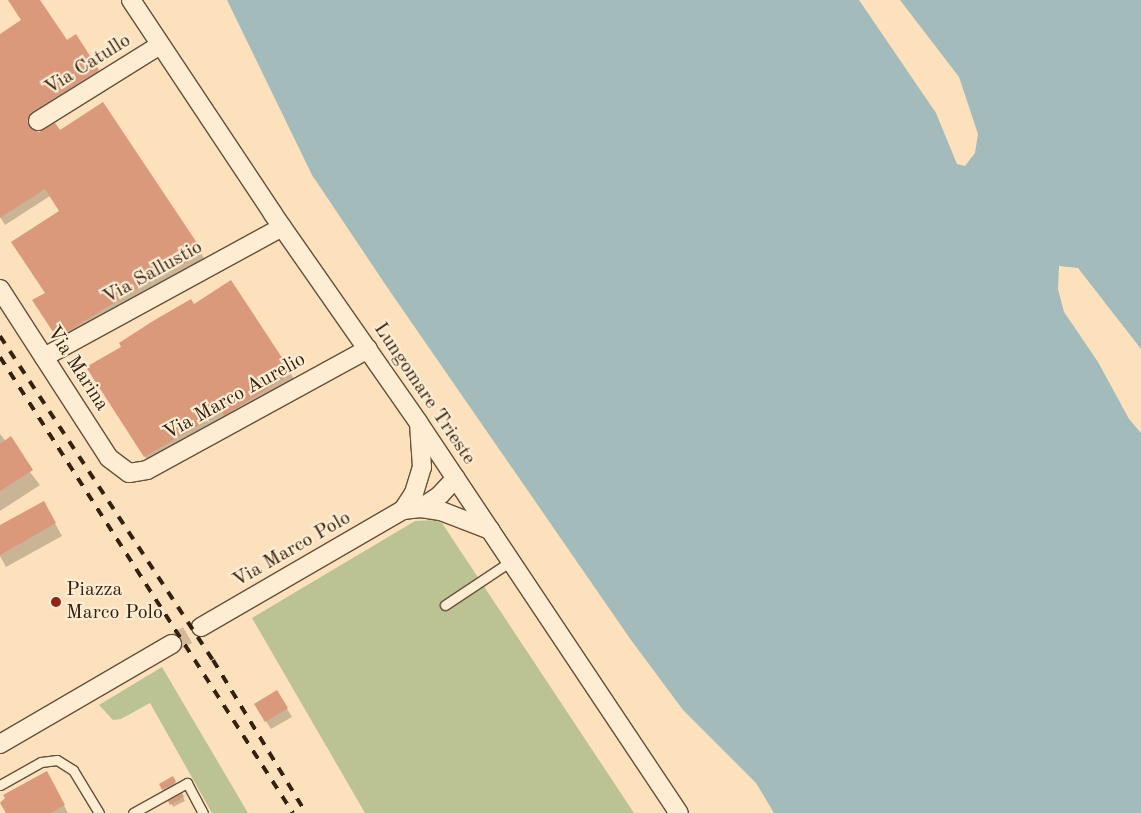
<!DOCTYPE html>
<html>
<head>
<meta charset="utf-8">
<style>
  body { margin:0 }
  #map { position:relative; width:1141px; height:813px; overflow:hidden; background:#fde1bc; font-family:"Old Standard TT",serif }
  div>[style] { position:absolute }
  .green>* { inset:0; background:#bcc393 }
  .water>* { inset:0; background:#a3bbba }
  .pier>* { inset:0; background:#fde1bc }
  .shadow>* { inset:0; background:#0003 }
  .building>* { inset:0; background:#da997a }
  .street-tunnel>* { height:18px; margin-top:-9px; transform-origin:0; background:repeating-linear-gradient(90deg,#d5ba99 0 18px,transparent 0 27px) }
  .roads { filter:drop-shadow(1px 0 #66503a) drop-shadow(-1px 0 #66503a) drop-shadow(0 1px #66503a) drop-shadow(0 -1px #66503a) }
  .lane>* { height:9px; margin:-4.5px; padding:0 4.5px; transform-origin:4.5px; border-radius:4.5px; background:#feecd3 }
  .street>* { height:18px; margin:-9px; padding:0 9px; transform-origin:9px; border-radius:9px; background:#feecd3 }
  .rail>* { height:4px; margin-top:-2px; transform-origin:0; background:repeating-linear-gradient(90deg,#34200e 0 9px,transparent 0 18px) }
  .dots>* { width:14px; height:14px; translate:-50% -50%; box-sizing:border-box; border:2px solid #feecd3; border-radius:50% }
  span { translate:-50% -50%; white-space:nowrap; text-align:center; line-height:1.15; -webkit-text-stroke:4.5px #feecd3; paint-order:stroke }
  .street-label { font-size:20px; color:#34200e }
  .poi-label { font-size:20px; color:#34200e }
  .left { translate:0 -50%; text-align:left }
</style>
</head>
<body>
<div id="map">
  <div class="green">
    <div style="clip-path:polygon(434px 520px,442px 523px,634px 813px,365px 813px,252px 618px,415px 521px)"></div>
    <div style="clip-path:polygon(162px 667px,248px 813px,212px 813px,150px 703px,121px 719px,113px 720px,99px 705px)"></div>
  </div>
  <div class="water">
    <div style="clip-path:polygon(227px 0,1141px 0,1141px 813px,774px 813px,756px 783px,683px 710px,631px 640px,387px 287px,312px 175px)"></div>
  </div>
  <div class="pier">
    <div style="clip-path:polygon(859px 0,900px 0,959px 77px,978px 134px,975px 153px,965px 166px,957px 164px,936px 113px)"></div>
    <div style="clip-path:polygon(1059px 266px,1078px 268px,1141px 349px,1141px 433px,1129px 419px,1098px 362px,1064px 312px,1058px 289px)"></div>
  </div>
  <div class="shadow">
    <div style="clip-path:polygon(13px 0,39px 0,67px 42px,76px 36px,103px 79px,36px 120px,31px 129px,39px 133px,60px 132px,103px 103px,206px 261px,62px 345px,39px 309px,46px 294px,60px 211px,50px 196px,5px 225px,0 217px,0 35px,23px 21px)"></div>
    <div style="clip-path:polygon(231px 282px,296px 382px,150px 464px,92px 375px)"></div>
    <div style="clip-path:polygon(0 434px,40px 485px,0 511px)"></div>
    <div style="clip-path:polygon(43px 502px,62px 536px,6px 567px,0 556px,0 527px)"></div>
    <div style="clip-path:polygon(277px 692px,292px 717px,271px 729px,256px 705px)"></div>
    <div style="clip-path:polygon(172px 778px,177px 786px,165px 792px,161px 784px)"></div>
    <div style="clip-path:polygon(53px 785px,68px 813px,7px 813px,1px 801px)"></div>
    <div style="clip-path:polygon(182px 795px,185px 801px,173px 807px,170px 801px)"></div>
  </div>
  <div class="building">
    <div style="clip-path:polygon(8px 0,40px 0,67px 40px,76px 34px,99px 70px,32px 112px,27px 121px,29px 127px,39px 132px,55px 123px,60px 130px,103px 102px,203px 252px,174px 270px,172px 267px,57px 338px,32px 300px,45px 293px,11px 242px,59px 211px,45px 189px,0 218px,0 34px,21px 20px)"></div>
    <div style="clip-path:polygon(231px 280px,292px 373px,224px 416px,222px 412px,144px 457px,86px 367px,121px 347px,119px 343px,153px 321px,191px 299px,194px 304px)"></div>
    <div style="clip-path:polygon(11px 436px,33px 470px,0 491px,0 444px)"></div>
    <div style="clip-path:polygon(44px 501px,56px 523px,0 555px,0 525px)"></div>
    <div style="clip-path:polygon(277px 690px,288px 708px,265px 722px,254px 704px)"></div>
    <div style="clip-path:polygon(47px 771px,65px 805px,50px 813px,6px 813px,0 803px,5px 798px,3px 795px)"></div>
    <div style="clip-path:polygon(173px 776px,176px 782px,162px 790px,159px 784px)"></div>
    <div style="clip-path:polygon(182px 793px,184px 797px,170px 805px,168px 801px)"></div>
  </div>
  <div class="street-tunnel">
    <div style="left:172px;top:644px;width:34px;rotate:-30deg"></div>
  </div>
  <div class="roads">
    <div class="lane">
      <div style="left:445px;top:605px;width:79px;rotate:-33.7deg"></div>
      <div style="left:0;top:785px;width:47px;rotate:-29.3deg"></div>
      <div style="left:41px;top:762px;width:16px;rotate:-7deg"></div>
      <div style="left:57px;top:760px;width:19px;rotate:32deg"></div>
      <div style="left:73px;top:770px;width:50px;rotate:58.8deg"></div>
      <div style="left:133px;top:813px;width:62px;rotate:-29.1deg"></div>
      <div style="left:187px;top:783px;width:34px;rotate:62deg"></div>
    </div>
    <div class="street">
      <div style="left:131px;top:0;width:257px;rotate:56.4deg"></div>
      <div style="left:273px;top:214px;width:254px;rotate:55.1deg"></div>
      <div style="left:418px;top:422px;width:470px;rotate:56.3deg"></div>
      <div style="left:38px;top:121px;width:144px;rotate:-31.9deg"></div>
      <div style="left:0;top:289px;width:201px;rotate:57.2deg"></div>
      <div style="left:109px;top:458px;width:25px;rotate:37deg"></div>
      <div style="left:129px;top:473px;width:18px;rotate:-9deg"></div>
      <div style="left:147px;top:470px;width:252px;rotate:-28.7deg"></div>
      <div style="left:44px;top:357px;width:271px;rotate:-28.6deg"></div>
      <div style="left:421px;top:508px;width:23px;rotate:-34deg"></div>
      <div style="left:440px;top:495px;width:23px;rotate:-47deg"></div>
      <div style="left:403px;top:510px;width:20px;rotate:-57deg"></div>
      <div style="left:414px;top:493px;width:27px;rotate:-73deg"></div>
      <div style="left:422px;top:467px;width:39px;rotate:-94deg"></div>
      <div style="left:201px;top:627px;width:233px;rotate:-30.1deg"></div>
      <div style="left:403px;top:510px;width:18px;rotate:-6deg"></div>
      <div style="left:421px;top:508px;width:20px;rotate:9deg"></div>
      <div style="left:441px;top:511px;width:53px;rotate:21.2deg"></div>
      <div style="left:0;top:744px;width:199px;rotate:-30.2deg"></div>
    </div>
  </div>
  <div class="rail">
    <div style="left:0;top:336px;width:388px;rotate:56.7deg"></div>
    <div style="left:213px;top:660px;width:179px;rotate:58.7deg"></div>
    <div style="left:0;top:357px;width:542px;rotate:57.28deg"></div>
  </div>
  <div class="dots">
    <div style="left:56px;top:602px;background:#8f2418"></div>
  </div>
  <div class="street-label">
    <span style="left:88px;top:65px;rotate:-32deg">Via Catullo</span>
    <span style="left:153px;top:273px;rotate:-29deg">Via Sallustio</span>
    <span style="left:77px;top:369px;rotate:57deg">Via Marina</span>
    <span style="left:424px;top:394px;rotate:56deg">Lungomare Trieste</span>
    <span style="left:235px;top:397px;rotate:-29deg">Via Marco Aurelio</span>
    <span style="left:292px;top:550px;rotate:-30deg">Via Marco Polo</span>
  </div>
  <div class="poi-label">
    <span class="left" style="left:66px;top:602px">Piazza<br>Marco Polo</span>
  </div>
</div>
</body>
</html>
